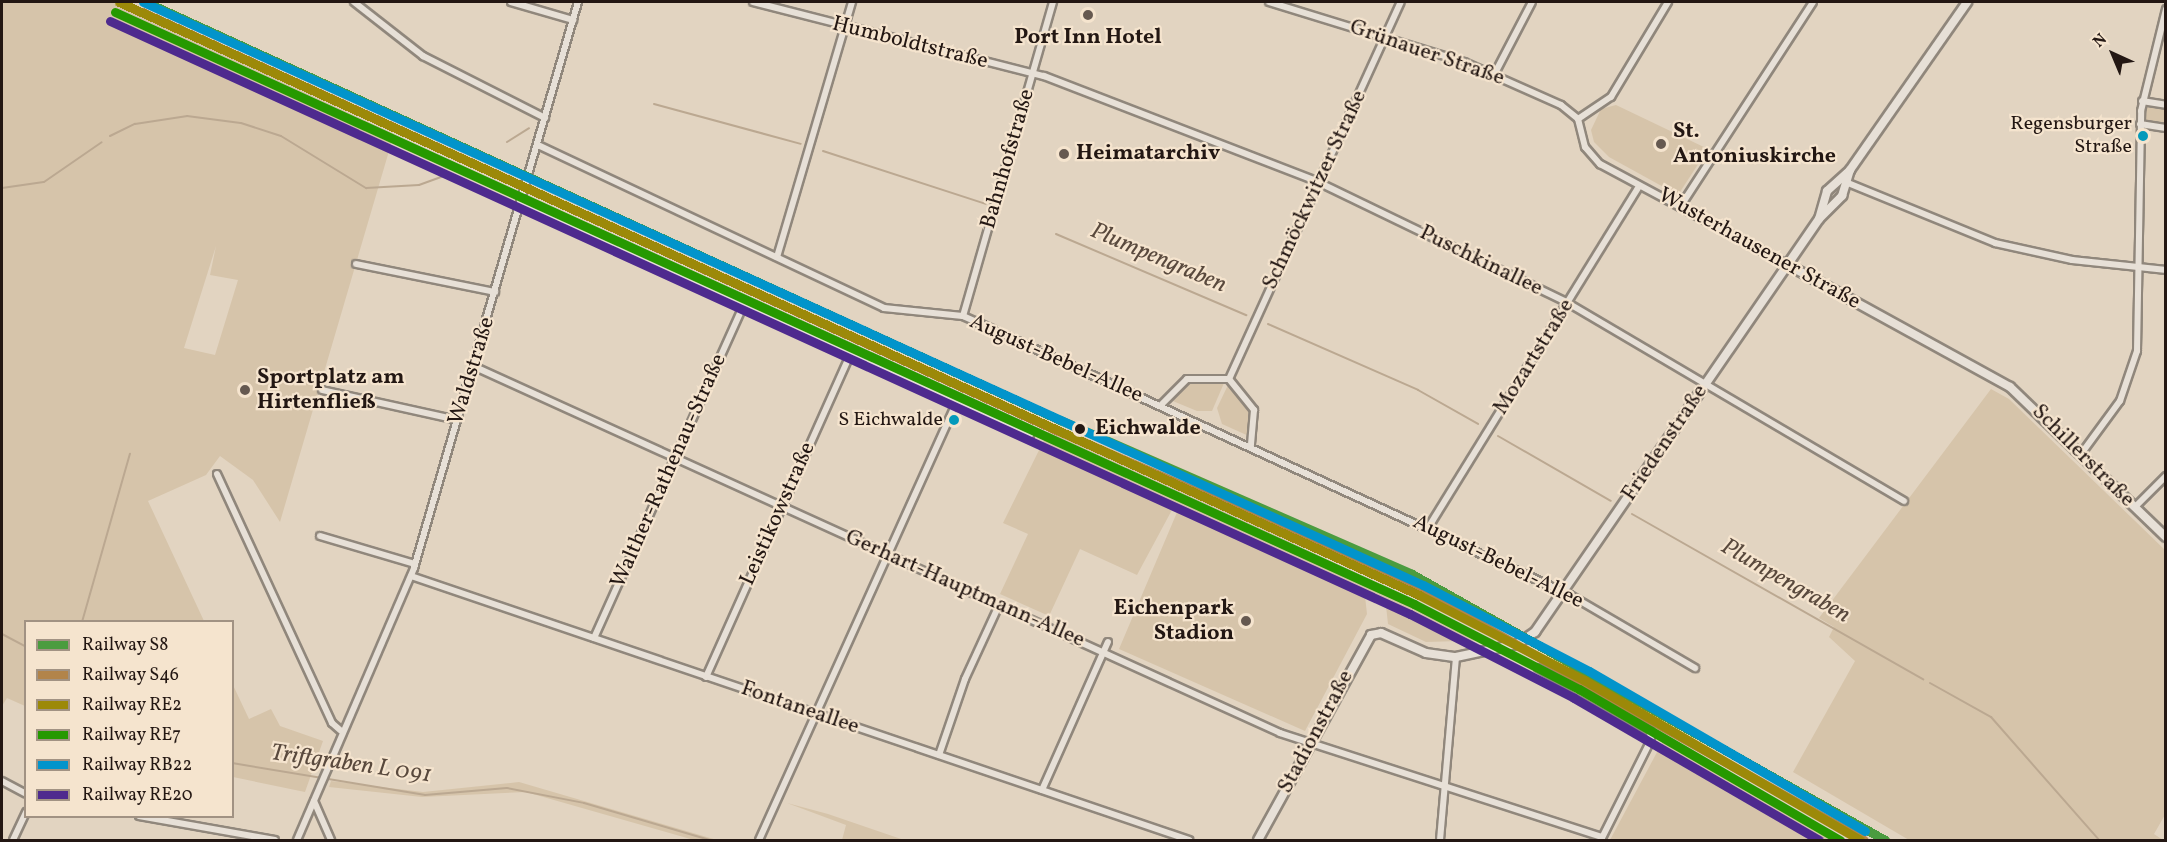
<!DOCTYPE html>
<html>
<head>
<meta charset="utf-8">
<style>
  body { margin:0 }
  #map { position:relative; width:2167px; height:842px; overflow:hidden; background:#e2d4c1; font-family:Vollkorn,serif }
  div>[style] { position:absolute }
  .green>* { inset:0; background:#d6c4aa }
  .stream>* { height:2px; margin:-1px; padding:0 1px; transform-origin:1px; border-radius:1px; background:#bba891 }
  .roads { filter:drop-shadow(2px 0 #90877c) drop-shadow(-2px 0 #90877c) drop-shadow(0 2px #90877c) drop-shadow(0 -2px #90877c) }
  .minor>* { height:6px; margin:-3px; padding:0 3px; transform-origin:3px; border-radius:3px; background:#e7e0d7 }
  .tertiary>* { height:8px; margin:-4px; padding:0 4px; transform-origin:4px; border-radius:4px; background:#e7e0d7 }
  .rail-1>* { height:9px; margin:-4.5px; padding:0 4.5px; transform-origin:4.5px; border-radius:4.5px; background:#4b9c3f }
  .rail-2>* { height:9px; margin:-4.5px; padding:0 4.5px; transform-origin:4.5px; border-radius:4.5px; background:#b2844a }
  .rail-3>* { height:9px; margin:-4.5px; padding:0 4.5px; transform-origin:4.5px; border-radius:4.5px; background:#9c8909 }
  .rail-4>* { height:9px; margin:-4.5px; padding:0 4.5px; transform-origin:4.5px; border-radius:4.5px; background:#269900 }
  .rail-5>* { height:9px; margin:-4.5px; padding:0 4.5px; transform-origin:4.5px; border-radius:4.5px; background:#0294cb }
  .rail-6>* { height:9px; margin:-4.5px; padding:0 4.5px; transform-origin:4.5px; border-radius:4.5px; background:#4e2a8e }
  .dots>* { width:16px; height:16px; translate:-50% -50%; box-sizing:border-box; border:3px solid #f5e4ce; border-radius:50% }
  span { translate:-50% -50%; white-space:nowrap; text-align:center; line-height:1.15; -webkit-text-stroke:4.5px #f5e4ce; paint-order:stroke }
  .bus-label { font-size:20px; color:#231713 }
  .right { translate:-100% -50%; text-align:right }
  .poi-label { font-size:22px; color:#231713; font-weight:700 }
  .left { translate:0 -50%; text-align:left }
  .street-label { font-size:22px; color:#231713 }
  .stop-label { font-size:22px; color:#231713; font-weight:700 }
  .water-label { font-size:24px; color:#59493d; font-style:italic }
  .frame { position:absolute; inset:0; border:3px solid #231713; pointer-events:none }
  .legend { position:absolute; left:24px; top:620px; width:210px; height:198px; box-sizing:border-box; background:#f5e4ce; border:2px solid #a19283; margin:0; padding:8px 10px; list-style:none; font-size:18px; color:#231713 }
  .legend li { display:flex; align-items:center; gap:12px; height:30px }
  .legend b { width:30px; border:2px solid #a19283 }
  .north { position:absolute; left:2083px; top:24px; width:60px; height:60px; -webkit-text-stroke:4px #f5e4ce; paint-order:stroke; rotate:316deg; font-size:16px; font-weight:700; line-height:24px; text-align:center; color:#231713 }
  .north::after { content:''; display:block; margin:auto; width:21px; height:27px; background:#231713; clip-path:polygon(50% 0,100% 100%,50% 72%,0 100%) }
</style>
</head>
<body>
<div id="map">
  <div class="green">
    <div style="clip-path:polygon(evenodd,2px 2px,112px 2px,394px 134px,280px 522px,253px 480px,220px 456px,206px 475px,148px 501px,204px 621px,26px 622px,25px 706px,7px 698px,2px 706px,2px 2px,216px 246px,210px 275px,238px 280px,215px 355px,184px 348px,216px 246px)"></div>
    <div style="clip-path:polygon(1616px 105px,1708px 149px,1678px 195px,1609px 157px,1594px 142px,1591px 130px,1601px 109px)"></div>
    <div style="clip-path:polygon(2146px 105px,2165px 108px,2165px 124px,2145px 121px)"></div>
    <div style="clip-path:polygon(1193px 381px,1224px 383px,1212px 411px,1197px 411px,1168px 399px)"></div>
    <div style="clip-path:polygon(1228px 385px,1250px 410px,1251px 437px,1222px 424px,1217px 408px)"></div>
    <div style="clip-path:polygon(1991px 389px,2009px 399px,2165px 550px,2166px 813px,2154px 834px,2163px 840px,1909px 840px,1793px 772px,1855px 661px,1829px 637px,1834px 627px,1819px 618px)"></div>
    <div style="clip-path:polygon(1049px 430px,1133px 466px,1494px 640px,1426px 642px,1388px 624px,1386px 606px,1320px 575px,1365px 596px,1367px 614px,1305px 731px,1119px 649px,1178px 510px,1173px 508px,1137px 575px,1080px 549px,1049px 616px,1000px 594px,1028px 534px,1003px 523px)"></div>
    <div style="clip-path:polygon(232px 683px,249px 719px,271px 709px,280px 726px,323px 741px,305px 792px,233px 777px)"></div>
    <div style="clip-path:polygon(1663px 741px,1761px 799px,1832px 840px,1610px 840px)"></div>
    <div style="clip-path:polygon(331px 781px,423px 792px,519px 782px,717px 840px,694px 840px,526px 792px,422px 797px,329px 787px)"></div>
    <div style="clip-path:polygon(787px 803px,828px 814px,904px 840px,842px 840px,846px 825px)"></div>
  </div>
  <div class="stream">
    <div style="left:654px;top:104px;width:152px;rotate:15.2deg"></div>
    <div style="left:110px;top:136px;width:28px;rotate:-26deg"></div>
    <div style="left:135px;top:124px;width:53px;rotate:-8.7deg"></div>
    <div style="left:187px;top:116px;width:54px;rotate:7.4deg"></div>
    <div style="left:241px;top:123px;width:42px;rotate:18deg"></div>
    <div style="left:281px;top:136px;width:100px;rotate:31.5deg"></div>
    <div style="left:366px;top:188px;width:53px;rotate:-3.2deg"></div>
    <div style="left:419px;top:185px;width:30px;rotate:-20deg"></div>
    <div style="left:507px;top:142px;width:26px;rotate:-32deg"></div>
    <div style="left:823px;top:151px;width:171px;rotate:18deg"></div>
    <div style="left:2px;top:188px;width:42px;rotate:-8.1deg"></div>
    <div style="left:44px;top:182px;width:70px;rotate:-34.6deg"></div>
    <div style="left:1056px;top:234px;width:207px;rotate:23.1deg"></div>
    <div style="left:1268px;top:324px;width:164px;rotate:23.7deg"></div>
    <div style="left:1418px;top:390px;width:69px;rotate:29.5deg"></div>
    <div style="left:1498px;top:436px;width:130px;rotate:29.9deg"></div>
    <div style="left:1632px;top:514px;width:335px;rotate:29.6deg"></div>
    <div style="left:82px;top:622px;width:175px;rotate:-74.1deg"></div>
    <div style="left:2px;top:634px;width:27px;rotate:28deg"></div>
    <div style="left:1930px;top:683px;width:70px;rotate:29.1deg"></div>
    <div style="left:1991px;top:717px;width:164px;rotate:48.7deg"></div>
    <div style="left:232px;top:763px;width:196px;rotate:9.4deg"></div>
    <div style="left:425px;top:795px;width:82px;rotate:-4.9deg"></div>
    <div style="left:507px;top:788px;width:78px;rotate:11deg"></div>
    <div style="left:584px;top:803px;width:131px;rotate:16.4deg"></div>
  </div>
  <div class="roads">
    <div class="minor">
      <div style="left:354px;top:2px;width:88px;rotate:38deg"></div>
      <div style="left:423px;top:56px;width:137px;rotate:26.9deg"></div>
      <div style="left:511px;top:2px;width:65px;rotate:16.2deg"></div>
      <div style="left:753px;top:2px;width:300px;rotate:14.3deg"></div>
      <div style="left:1044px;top:76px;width:294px;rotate:21.1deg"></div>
      <div style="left:1318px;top:182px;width:278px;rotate:25.8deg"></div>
      <div style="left:1568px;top:303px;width:390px;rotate:30.5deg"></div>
      <div style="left:1269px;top:2px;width:204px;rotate:17.1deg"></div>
      <div style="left:1464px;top:62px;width:106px;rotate:23.9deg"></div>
      <div style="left:1561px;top:105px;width:22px;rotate:39deg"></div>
      <div style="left:1578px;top:119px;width:29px;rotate:76deg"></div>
      <div style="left:1585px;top:147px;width:23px;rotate:49deg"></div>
      <div style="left:1600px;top:164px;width:213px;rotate:28.2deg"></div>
      <div style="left:1494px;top:75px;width:82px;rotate:-62.5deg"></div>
      <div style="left:2142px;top:101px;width:24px;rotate:9deg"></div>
      <div style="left:1578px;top:119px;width:40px;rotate:-34deg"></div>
      <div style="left:1611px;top:97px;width:111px;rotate:-59deg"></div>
      <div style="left:2140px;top:124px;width:26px;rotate:9deg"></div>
      <div style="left:538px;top:145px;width:382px;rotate:25.2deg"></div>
      <div style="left:884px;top:308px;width:79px;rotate:5.8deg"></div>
      <div style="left:963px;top:316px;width:34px;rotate:24deg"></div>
      <div style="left:994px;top:330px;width:634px;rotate:24.71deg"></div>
      <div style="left:1570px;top:595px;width:145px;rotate:30.3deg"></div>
      <div style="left:1848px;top:183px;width:159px;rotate:22.2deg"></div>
      <div style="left:1995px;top:243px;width:79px;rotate:12.4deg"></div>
      <div style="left:2072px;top:260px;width:95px;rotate:6.1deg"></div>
      <div style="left:521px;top:204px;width:559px;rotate:24.41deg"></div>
      <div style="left:1680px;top:207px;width:244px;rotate:-57deg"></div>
      <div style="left:777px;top:257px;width:266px;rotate:-73.6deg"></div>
      <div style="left:356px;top:264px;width:142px;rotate:11.4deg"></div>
      <div style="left:963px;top:316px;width:327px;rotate:-74deg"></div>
      <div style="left:473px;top:366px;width:887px;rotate:24.45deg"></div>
      <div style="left:1280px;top:733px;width:338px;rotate:17.9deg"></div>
      <div style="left:1229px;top:379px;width:414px;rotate:-65.5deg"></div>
      <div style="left:322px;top:390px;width:138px;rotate:12.5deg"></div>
      <div style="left:1160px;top:406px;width:38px;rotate:-45deg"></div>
      <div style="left:1187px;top:379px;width:42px"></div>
      <div style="left:1229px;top:379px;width:40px;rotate:51deg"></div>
      <div style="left:1254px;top:410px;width:38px;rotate:95deg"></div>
      <div style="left:2081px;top:454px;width:66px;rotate:-53.7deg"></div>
      <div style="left:2120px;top:401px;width:53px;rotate:-71.2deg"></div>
      <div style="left:2137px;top:351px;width:240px;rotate:-89deg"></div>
      <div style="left:2141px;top:111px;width:105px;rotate:-76.2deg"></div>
      <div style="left:217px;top:474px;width:274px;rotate:65.2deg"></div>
      <div style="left:332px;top:723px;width:11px;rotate:41deg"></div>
      <div style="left:2135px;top:507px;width:44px;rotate:-45deg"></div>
      <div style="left:1428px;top:528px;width:402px;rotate:-58.3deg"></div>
      <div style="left:320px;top:536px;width:99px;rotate:16.4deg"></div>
      <div style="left:411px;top:576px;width:822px;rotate:18.74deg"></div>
      <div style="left:594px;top:638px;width:366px;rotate:-65.8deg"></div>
      <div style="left:1538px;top:668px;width:129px;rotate:29.4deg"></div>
      <div style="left:1650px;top:731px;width:9px;rotate:84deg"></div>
      <div style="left:1651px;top:740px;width:110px;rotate:116.6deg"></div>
      <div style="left:706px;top:677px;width:355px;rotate:-65.9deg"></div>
      <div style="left:939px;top:755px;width:80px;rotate:-71.1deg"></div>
      <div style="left:965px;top:679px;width:81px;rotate:-65.3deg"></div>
      <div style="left:2px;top:781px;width:27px;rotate:28deg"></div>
      <div style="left:1042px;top:790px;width:162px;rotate:-66deg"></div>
      <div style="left:314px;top:801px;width:43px;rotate:66.4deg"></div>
      <div style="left:139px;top:816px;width:138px;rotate:10deg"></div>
      <div style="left:13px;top:840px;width:31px;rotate:-65deg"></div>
      <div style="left:297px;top:840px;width:296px;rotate:-66.7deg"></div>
      <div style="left:414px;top:568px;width:589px;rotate:-73.84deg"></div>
      <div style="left:759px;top:840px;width:482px;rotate:-65.7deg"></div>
      <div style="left:1440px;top:840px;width:184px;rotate:-85deg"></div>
    </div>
    <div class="tertiary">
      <div style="left:1819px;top:219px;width:29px;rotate:-74deg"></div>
      <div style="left:1827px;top:191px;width:31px;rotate:-42deg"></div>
      <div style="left:1850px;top:170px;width:205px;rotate:-55.1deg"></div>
      <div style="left:1788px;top:265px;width:253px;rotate:28.8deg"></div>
      <div style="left:2010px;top:387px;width:216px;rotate:43.9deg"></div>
      <div style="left:1258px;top:840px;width:234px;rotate:-61.1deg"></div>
      <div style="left:1371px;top:635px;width:10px;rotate:-11deg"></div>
      <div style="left:1381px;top:633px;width:49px;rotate:24deg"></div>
      <div style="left:1426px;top:653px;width:30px;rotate:8deg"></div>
      <div style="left:1456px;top:657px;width:62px;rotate:-12deg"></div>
      <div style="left:1517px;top:644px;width:22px;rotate:-34deg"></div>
      <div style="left:1535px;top:632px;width:501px;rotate:-55.49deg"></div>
      <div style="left:1819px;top:219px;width:33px;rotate:-45deg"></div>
      <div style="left:1842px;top:196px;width:27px;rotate:-73deg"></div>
    </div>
  </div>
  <div class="rail-1">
    <div style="left:146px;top:2px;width:1005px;rotate:24.58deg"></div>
    <div style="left:1060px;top:420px;width:384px;rotate:23.6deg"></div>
    <div style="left:1412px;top:574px;width:543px;rotate:29.35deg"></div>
  </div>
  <div class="rail-2">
    <div style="left:142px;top:12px;width:1005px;rotate:24.58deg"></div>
    <div style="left:1056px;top:430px;width:383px;rotate:23.6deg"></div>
    <div style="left:1407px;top:583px;width:524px;rotate:29.35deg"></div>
  </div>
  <div class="rail-3">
    <div style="left:119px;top:2px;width:1429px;rotate:24.52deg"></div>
    <div style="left:1419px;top:595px;width:186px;rotate:27.3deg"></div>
    <div style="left:1584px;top:680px;width:319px;rotate:30.1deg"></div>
  </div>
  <div class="rail-4">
    <div style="left:115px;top:12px;width:1428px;rotate:24.5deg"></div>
    <div style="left:1414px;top:604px;width:186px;rotate:27.3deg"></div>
    <div style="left:1579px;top:689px;width:302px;rotate:30.1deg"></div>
  </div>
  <div class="rail-5">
    <div style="left:143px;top:2px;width:1407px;rotate:24.49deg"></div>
    <div style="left:1423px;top:585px;width:187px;rotate:27.4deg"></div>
    <div style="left:1589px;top:671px;width:319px;rotate:30.1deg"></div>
  </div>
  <div class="rail-6">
    <div style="left:110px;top:21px;width:1429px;rotate:24.52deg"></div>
    <div style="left:1410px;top:614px;width:184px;rotate:27.1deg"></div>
    <div style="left:1574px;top:698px;width:283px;rotate:30.1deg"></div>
  </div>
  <div class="dots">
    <div style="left:1088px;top:15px;background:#665950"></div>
    <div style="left:2143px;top:136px;background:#049abb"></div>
    <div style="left:1661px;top:144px;background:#665950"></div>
    <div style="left:1064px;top:154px;background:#665950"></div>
    <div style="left:245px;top:390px;background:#665950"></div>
    <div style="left:954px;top:420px;background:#049abb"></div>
    <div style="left:1080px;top:429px;background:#231713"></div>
    <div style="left:1246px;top:621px;background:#665950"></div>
  </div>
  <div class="bus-label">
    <span class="right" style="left:2132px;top:136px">Regensburger<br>Straße</span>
    <span class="right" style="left:943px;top:420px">S Eichwalde</span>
  </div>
  <div class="poi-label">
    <span style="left:1088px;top:38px">Port Inn Hotel</span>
    <span class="left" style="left:1673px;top:144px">St.<br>Antoniuskirche</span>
    <span class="left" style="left:1076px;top:154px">Heimatarchiv</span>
    <span class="left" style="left:257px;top:390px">Sportplatz am<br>Hirtenfließ</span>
    <span class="right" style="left:1234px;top:621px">Eichenpark<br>Stadion</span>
  </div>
  <div class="street-label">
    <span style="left:910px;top:43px;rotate:14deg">Humboldtstraße</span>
    <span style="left:1427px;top:53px;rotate:19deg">Grünauer Straße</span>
    <span style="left:1008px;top:159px;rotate:-74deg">Bahnhofstraße</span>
    <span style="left:1315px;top:190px;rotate:-65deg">Schmöckwitzer Straße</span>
    <span style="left:1759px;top:249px;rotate:29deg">Wusterhausener Straße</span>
    <span style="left:1481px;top:261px;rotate:26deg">Puschkinallee</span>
    <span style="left:1534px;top:357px;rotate:-58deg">Mozartstraße</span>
    <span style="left:1056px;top:359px;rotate:24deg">August-Bebel-Allee</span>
    <span style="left:472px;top:371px;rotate:-73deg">Waldstraße</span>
    <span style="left:1665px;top:443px;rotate:-56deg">Friedenstraße</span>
    <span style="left:2083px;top:456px;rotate:45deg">Schillerstraße</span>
    <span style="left:669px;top:471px;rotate:-66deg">Walther-Rathenau-Straße</span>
    <span style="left:778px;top:514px;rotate:-66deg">Leistikowstraße</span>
    <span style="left:1498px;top:562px;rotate:26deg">August-Bebel-Allee</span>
    <span style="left:965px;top:589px;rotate:24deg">Gerhart-Hauptmann-Allee</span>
    <span style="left:800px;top:708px;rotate:19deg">Fontaneallee</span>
    <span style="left:1316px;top:732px;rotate:-62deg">Stadionstraße</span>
  </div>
  <div class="stop-label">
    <span class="left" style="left:1095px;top:429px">Eichwalde</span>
  </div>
  <div class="water-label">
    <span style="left:1158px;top:259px;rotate:23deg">Plumpengraben</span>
    <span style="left:1785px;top:582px;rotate:30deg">Plumpengraben</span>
    <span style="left:351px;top:765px;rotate:8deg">Triftgraben L 091</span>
  </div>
  <div class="frame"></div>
  <ul class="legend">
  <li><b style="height:8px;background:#4b9c3f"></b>Railway S8</li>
  <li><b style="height:8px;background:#b2844a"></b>Railway S46</li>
  <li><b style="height:8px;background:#9c8909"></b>Railway RE2</li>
  <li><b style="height:8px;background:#269900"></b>Railway RE7</li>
  <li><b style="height:8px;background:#0294cb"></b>Railway RB22</li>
  <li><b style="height:8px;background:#4e2a8e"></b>Railway RE20</li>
  </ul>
  <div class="north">N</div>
</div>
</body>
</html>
